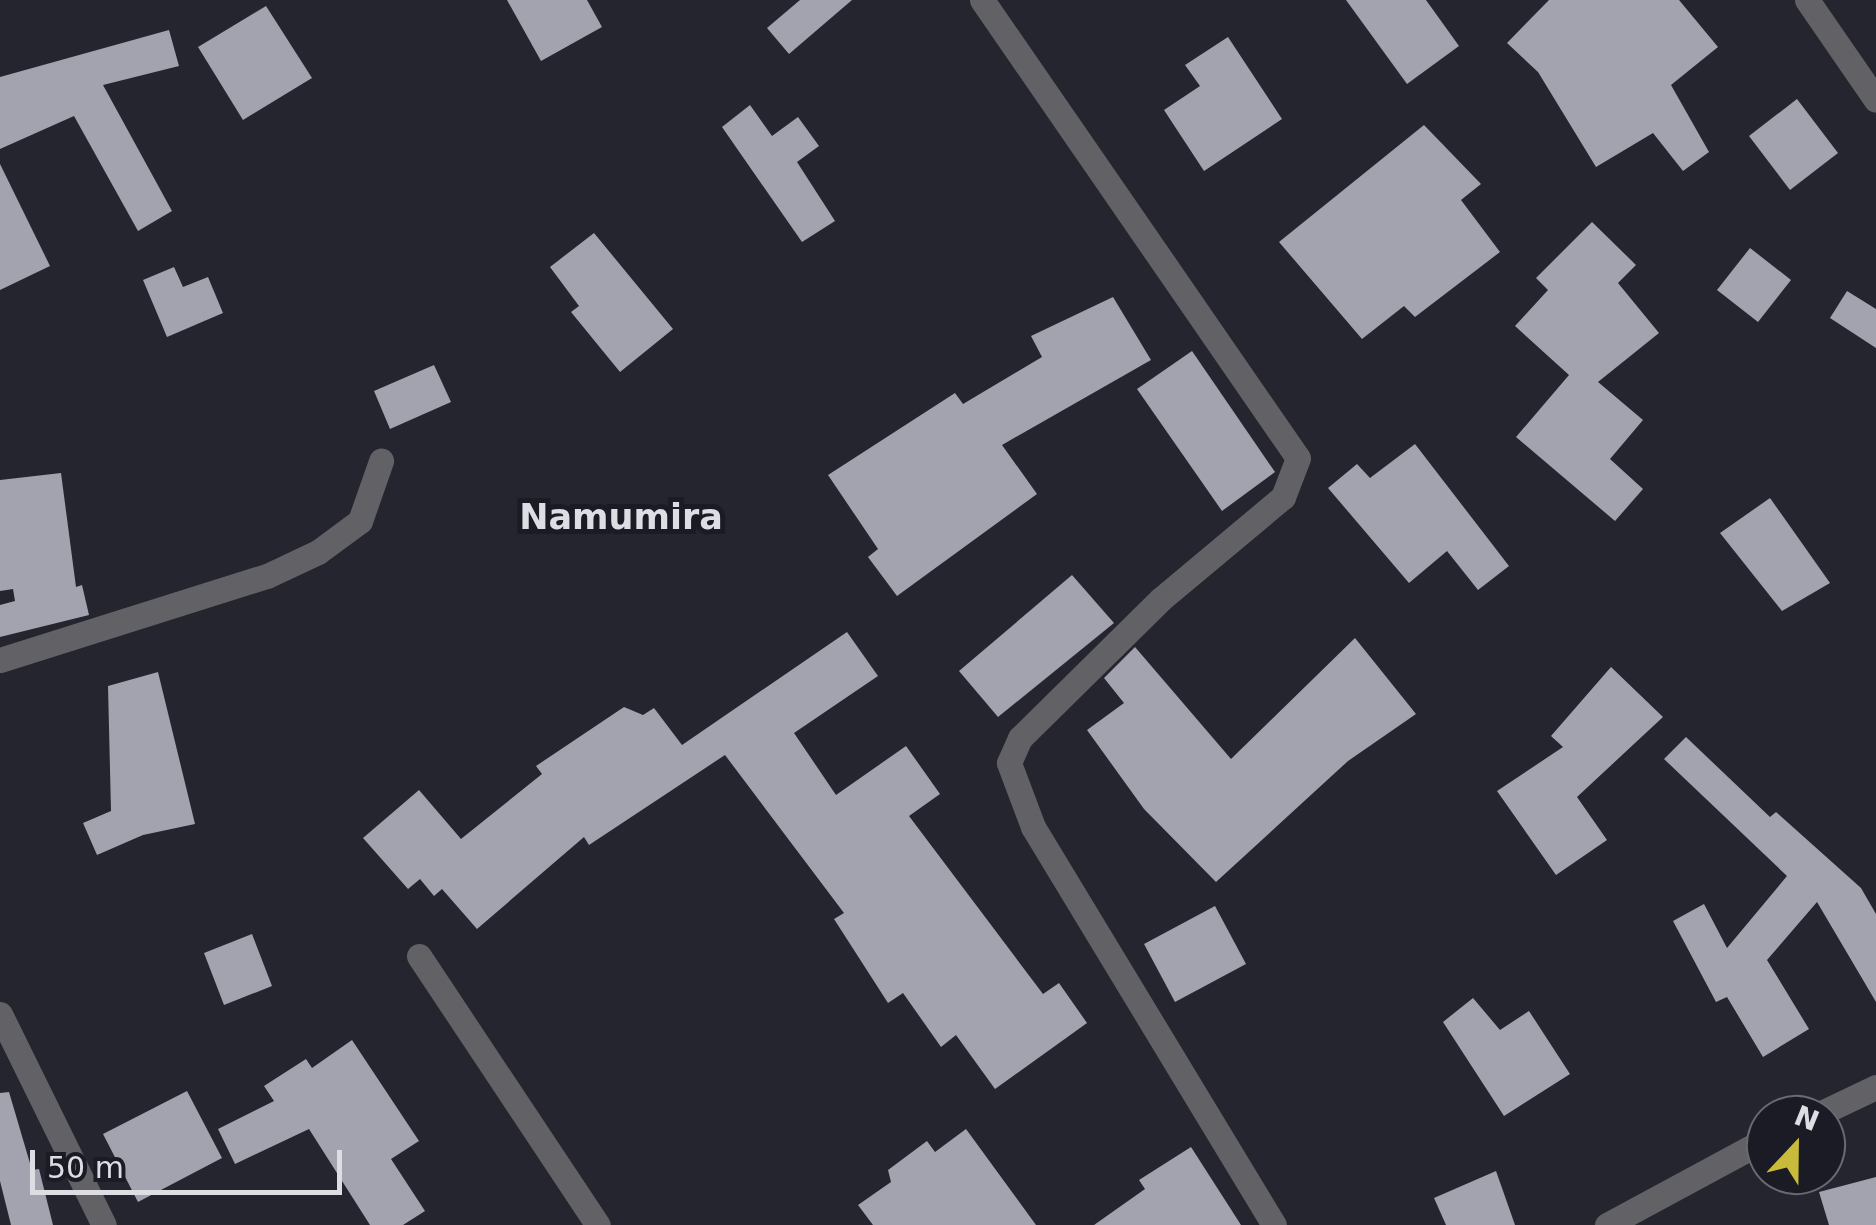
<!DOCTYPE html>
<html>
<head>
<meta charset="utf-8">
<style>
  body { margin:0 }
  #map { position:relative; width:1876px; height:1225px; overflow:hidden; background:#24252e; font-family:"DejaVu Sans",sans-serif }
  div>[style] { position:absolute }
  .building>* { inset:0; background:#a3a3b0 }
  .minor>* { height:25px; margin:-12.5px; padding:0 12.5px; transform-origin:12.5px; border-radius:12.5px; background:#616166 }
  span { translate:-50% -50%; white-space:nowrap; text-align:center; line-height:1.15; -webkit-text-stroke:10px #1b1b25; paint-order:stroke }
  .quarter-label { font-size:35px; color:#dddee4; font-weight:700 }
  .north { position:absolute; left:1746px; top:1095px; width:100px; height:100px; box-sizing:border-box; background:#1b1b25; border:2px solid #696971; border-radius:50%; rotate:22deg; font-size:28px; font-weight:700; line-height:40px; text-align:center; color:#dddee4 }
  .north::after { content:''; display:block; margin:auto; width:35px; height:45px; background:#c8bb3b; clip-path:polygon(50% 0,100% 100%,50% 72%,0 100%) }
  .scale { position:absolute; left:30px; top:1150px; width:312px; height:45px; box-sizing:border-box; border:5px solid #dddee4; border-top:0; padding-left:12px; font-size:30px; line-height:35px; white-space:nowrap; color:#dddee4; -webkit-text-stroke:8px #1b1b25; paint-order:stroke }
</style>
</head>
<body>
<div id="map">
  <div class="building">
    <div style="clip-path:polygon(507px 0,587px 0,602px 27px,541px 61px)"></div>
    <div style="clip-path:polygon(800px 0,852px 0,789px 54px,767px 28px)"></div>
    <div style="clip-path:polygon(1346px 0,1426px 0,1459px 46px,1407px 84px)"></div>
    <div style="clip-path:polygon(1549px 0,1679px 0,1718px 47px,1671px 85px,1709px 152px,1683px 171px,1653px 133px,1596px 167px,1538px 72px,1507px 43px)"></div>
    <div style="clip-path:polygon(266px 6px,312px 78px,243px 120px,198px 47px)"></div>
    <div style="clip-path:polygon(169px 30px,179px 66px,103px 85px,172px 211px,138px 231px,74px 116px,0 149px,0 77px)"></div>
    <div style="clip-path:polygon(1228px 37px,1282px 119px,1204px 171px,1164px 110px,1200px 86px,1185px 65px)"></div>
    <div style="clip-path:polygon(1797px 99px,1838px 153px,1790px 190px,1749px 136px)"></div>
    <div style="clip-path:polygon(750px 105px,772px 136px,798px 117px,819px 146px,797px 162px,835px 221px,802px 242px,722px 127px)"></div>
    <div style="clip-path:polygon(1424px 125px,1481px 184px,1461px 200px,1500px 252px,1415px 317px,1404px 306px,1362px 339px,1279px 242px)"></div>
    <div style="clip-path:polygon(0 164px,50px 266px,0 290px)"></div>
    <div style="clip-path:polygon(1592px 222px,1636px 265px,1618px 283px,1659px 333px,1598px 382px,1643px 420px,1610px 459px,1643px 489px,1615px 521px,1516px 437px,1569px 375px,1515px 326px,1548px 290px,1536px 278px)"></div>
    <div style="clip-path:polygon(594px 233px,673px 329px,620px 372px,571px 312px,579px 306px,550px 267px)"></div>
    <div style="clip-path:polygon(1750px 248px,1791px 280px,1758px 322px,1717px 290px)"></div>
    <div style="clip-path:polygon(174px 267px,183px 287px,208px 277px,223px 313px,167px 337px,143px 280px)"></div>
    <div style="clip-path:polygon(1847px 291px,1876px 309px,1876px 348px,1830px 318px)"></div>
    <div style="clip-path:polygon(1113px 297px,1151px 360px,1002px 445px,1037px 494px,897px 596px,868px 557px,878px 549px,828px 475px,955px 393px,963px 404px,1042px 357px,1031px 336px)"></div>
    <div style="clip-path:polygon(1192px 351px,1275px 472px,1222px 511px,1137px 389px)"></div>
    <div style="clip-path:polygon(434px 365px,451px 402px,390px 429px,374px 391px)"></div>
    <div style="clip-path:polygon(1415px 444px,1509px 566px,1478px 590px,1447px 551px,1409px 583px,1328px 488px,1357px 464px,1370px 478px)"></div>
    <div style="clip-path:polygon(61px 473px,76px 587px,82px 585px,89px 615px,0 637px,0 605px,15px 601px,13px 589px,0 591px,0 480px)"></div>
    <div style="clip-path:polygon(1770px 498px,1830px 583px,1782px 611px,1720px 533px)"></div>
    <div style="clip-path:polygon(1072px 575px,1114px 623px,998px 717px,959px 671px)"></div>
    <div style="clip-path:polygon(847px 632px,878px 676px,794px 733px,836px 795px,906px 746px,940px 794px,909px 816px,1043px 994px,1059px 983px,1087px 1023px,995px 1089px,956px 1035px,941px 1047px,903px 993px,888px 1003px,834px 919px,844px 913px,725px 755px,589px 845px,584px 837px,477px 929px,442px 889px,434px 896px,420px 879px,408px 889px,363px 838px,419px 790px,461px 839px,542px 774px,536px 766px,624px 707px,643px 715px,654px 708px,682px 745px)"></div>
    <div style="clip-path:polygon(1355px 638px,1416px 714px,1348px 761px,1216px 882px,1144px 809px,1087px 730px,1124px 703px,1104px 678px,1135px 647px,1231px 759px)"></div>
    <div style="clip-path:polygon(1611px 667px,1663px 717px,1577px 797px,1607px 840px,1556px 875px,1497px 791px,1563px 747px,1551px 736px)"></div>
    <div style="clip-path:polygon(158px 672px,195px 824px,143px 835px,97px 855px,83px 823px,111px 811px,108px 686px)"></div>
    <div style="clip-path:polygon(1686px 737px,1770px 817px,1776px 812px,1861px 888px,1876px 914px,1876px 1002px,1817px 902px,1767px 960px,1809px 1029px,1763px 1057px,1727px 997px,1716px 1002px,1673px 921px,1704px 904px,1727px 948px,1787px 876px,1664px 759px)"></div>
    <div style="clip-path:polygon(1215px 906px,1246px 964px,1175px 1002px,1144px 944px)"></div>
    <div style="clip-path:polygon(252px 934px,272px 986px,224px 1005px,204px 953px)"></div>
    <div style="clip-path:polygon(1473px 998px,1500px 1030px,1529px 1011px,1570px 1074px,1504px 1116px,1443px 1022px)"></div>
    <div style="clip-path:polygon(352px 1040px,419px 1141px,391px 1159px,425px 1211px,403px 1225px,370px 1225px,309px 1129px,235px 1164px,218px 1129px,274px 1101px,264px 1086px,306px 1059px,312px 1068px)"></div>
    <div style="clip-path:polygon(187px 1091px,222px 1158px,138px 1202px,103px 1134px)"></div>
    <div style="clip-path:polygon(9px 1092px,32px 1170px,39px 1169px,53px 1225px,11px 1225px,0 1181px,0 1093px)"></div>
    <div style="clip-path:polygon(966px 1129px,1036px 1225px,873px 1225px,858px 1205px,891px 1182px,888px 1170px,927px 1141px,935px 1152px)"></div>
    <div style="clip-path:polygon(1191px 1147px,1241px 1225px,1094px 1225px,1145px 1189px,1139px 1180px)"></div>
    <div style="clip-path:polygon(1496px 1171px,1515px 1225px,1446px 1225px,1434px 1198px)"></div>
    <div style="clip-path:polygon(1876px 1177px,1876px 1225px,1829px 1225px,1819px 1192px)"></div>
  </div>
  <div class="minor">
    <div style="left:982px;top:0;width:556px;rotate:55.4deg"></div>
    <div style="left:1298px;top:458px;width:42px;rotate:111deg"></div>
    <div style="left:1283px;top:497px;width:159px;rotate:140.1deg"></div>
    <div style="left:1161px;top:599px;width:198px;rotate:135.4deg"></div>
    <div style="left:1020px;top:738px;width:27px;rotate:114deg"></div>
    <div style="left:1009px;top:763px;width:68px;rotate:69.4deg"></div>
    <div style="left:1033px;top:827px;width:465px;rotate:58.8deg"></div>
    <div style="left:1807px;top:0;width:121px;rotate:55.4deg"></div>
    <div style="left:0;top:660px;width:280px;rotate:-17.5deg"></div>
    <div style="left:267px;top:576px;width:56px;rotate:-25.2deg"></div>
    <div style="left:318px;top:552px;width:52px;rotate:-36.4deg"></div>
    <div style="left:360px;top:521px;width:64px;rotate:-70.7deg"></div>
    <div style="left:419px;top:956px;width:323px;rotate:56.4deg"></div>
    <div style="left:0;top:1014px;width:235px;rotate:63.8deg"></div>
    <div style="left:1817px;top:1115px;width:65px;rotate:-25.4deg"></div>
    <div style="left:1607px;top:1225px;width:181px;rotate:-28.4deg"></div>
  </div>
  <div class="quarter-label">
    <span style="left:621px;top:517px">Namumira</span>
  </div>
  <div class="north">N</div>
  <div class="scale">50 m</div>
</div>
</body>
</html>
